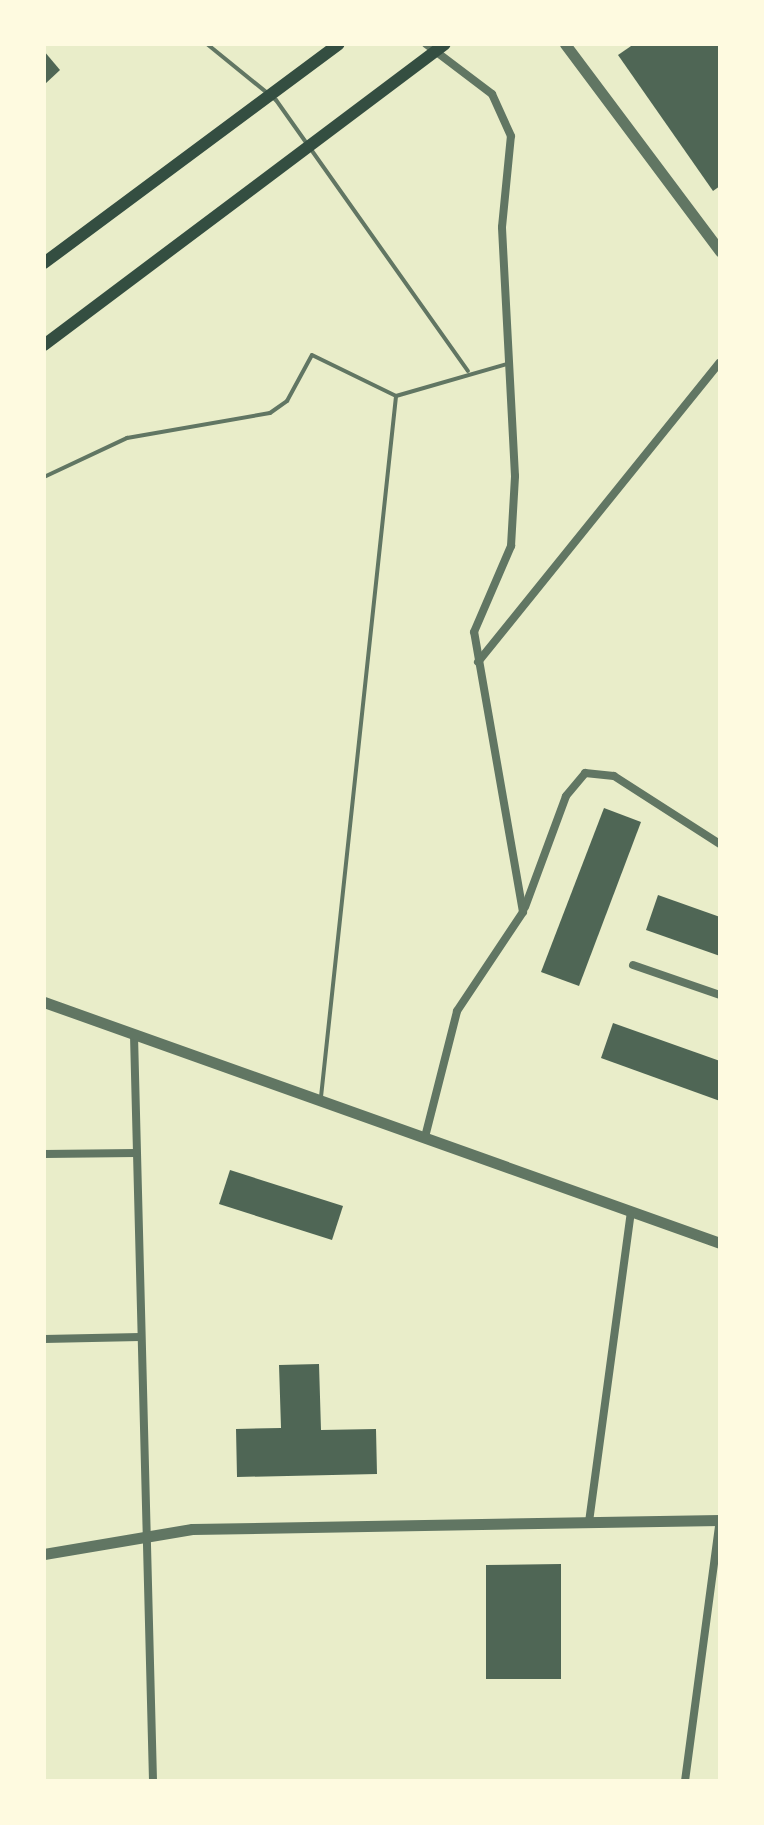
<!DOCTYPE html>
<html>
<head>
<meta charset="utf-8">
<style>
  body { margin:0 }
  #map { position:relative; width:764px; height:1825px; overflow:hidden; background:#e9edc9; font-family:"Sofia Sans Condensed",sans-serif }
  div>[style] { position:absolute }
  .building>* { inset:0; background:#4f6655 }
  .service>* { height:4px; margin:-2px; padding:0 2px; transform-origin:2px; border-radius:2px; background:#617663 }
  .minor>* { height:8px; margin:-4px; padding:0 4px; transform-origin:4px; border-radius:4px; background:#617663 }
  .tertiary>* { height:11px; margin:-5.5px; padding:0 5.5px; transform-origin:5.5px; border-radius:5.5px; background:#617663 }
  .secondary>* { height:12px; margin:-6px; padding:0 6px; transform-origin:6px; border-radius:6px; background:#344e41 }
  span { translate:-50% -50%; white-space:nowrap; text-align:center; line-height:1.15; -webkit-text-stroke:8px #fefae0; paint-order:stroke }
  .frame { position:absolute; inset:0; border:46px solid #fefae0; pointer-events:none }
</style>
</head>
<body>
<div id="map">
  <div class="building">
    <div style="clip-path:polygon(634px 44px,720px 44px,720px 186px,713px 191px,618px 55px)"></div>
    <div style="clip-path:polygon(44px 51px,60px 70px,44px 85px)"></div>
    <div style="clip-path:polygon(604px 808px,641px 822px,579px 986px,541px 972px)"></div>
    <div style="clip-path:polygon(658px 895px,720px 917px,720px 956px,646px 930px)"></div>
    <div style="clip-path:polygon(613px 1023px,720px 1061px,720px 1101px,601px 1058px)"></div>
    <div style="clip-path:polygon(230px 1170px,343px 1206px,332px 1240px,219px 1204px)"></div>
    <div style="clip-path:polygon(319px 1364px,321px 1430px,376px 1429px,377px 1474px,237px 1477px,236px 1429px,281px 1428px,279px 1365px)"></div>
    <div style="clip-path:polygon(561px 1564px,561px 1679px,486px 1679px,486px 1565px)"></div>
  </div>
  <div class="service">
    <div style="left:207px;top:44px;width:89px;rotate:39.1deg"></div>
    <div style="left:276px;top:100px;width:332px;rotate:54.7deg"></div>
    <div style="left:44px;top:477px;width:92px;rotate:-25.2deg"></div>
    <div style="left:127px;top:438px;width:145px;rotate:-9.9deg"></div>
    <div style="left:270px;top:413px;width:21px;rotate:-35deg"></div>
    <div style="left:287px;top:401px;width:52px;rotate:-61.5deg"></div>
    <div style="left:312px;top:355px;width:93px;rotate:26deg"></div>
    <div style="left:396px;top:396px;width:116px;rotate:-16.1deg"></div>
    <div style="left:321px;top:1097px;width:705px;rotate:-83.89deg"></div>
  </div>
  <div class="minor">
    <div style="left:478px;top:662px;width:385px;rotate:-51.1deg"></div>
    <div style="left:525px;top:907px;width:118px;rotate:-69.7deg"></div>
    <div style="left:566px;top:796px;width:30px;rotate:-50deg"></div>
    <div style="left:585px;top:773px;width:29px;rotate:6deg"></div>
    <div style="left:614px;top:776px;width:126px;rotate:32.7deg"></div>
    <div style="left:633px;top:965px;width:92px;rotate:19deg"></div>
    <div style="left:134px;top:1035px;width:746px;rotate:88.54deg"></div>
    <div style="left:425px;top:1137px;width:130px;rotate:-75.7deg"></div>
    <div style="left:457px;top:1011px;width:119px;rotate:-56.3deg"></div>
    <div style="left:523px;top:912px;width:284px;rotate:-99.9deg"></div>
    <div style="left:474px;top:632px;width:94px;rotate:-66.7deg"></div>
    <div style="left:511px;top:546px;width:70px;rotate:-86.7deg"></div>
    <div style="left:515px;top:476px;width:249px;rotate:-93deg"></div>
    <div style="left:502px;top:227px;width:91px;rotate:-84.4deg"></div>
    <div style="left:511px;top:136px;width:46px;rotate:-114.3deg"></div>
    <div style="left:492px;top:94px;width:83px;rotate:-142.9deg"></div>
    <div style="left:44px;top:1154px;width:92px;rotate:-0.6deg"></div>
    <div style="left:44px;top:1339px;width:96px;rotate:-1.2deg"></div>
    <div style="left:589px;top:1522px;width:314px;rotate:-82.3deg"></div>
    <div style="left:685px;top:1781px;width:263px;rotate:-82.4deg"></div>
  </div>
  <div class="tertiary">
    <div style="left:565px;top:44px;width:259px;rotate:53.2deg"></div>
    <div style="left:44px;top:1002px;width:718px;rotate:19.62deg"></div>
    <div style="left:44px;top:1554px;width:150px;rotate:-9.6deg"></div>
    <div style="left:192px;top:1529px;width:528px;rotate:-0.98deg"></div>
  </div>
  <div class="secondary">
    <div style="left:44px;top:263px;width:367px;rotate:-36.6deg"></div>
    <div style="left:44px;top:345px;width:501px;rotate:-36.89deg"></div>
  </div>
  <div class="frame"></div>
</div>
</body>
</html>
